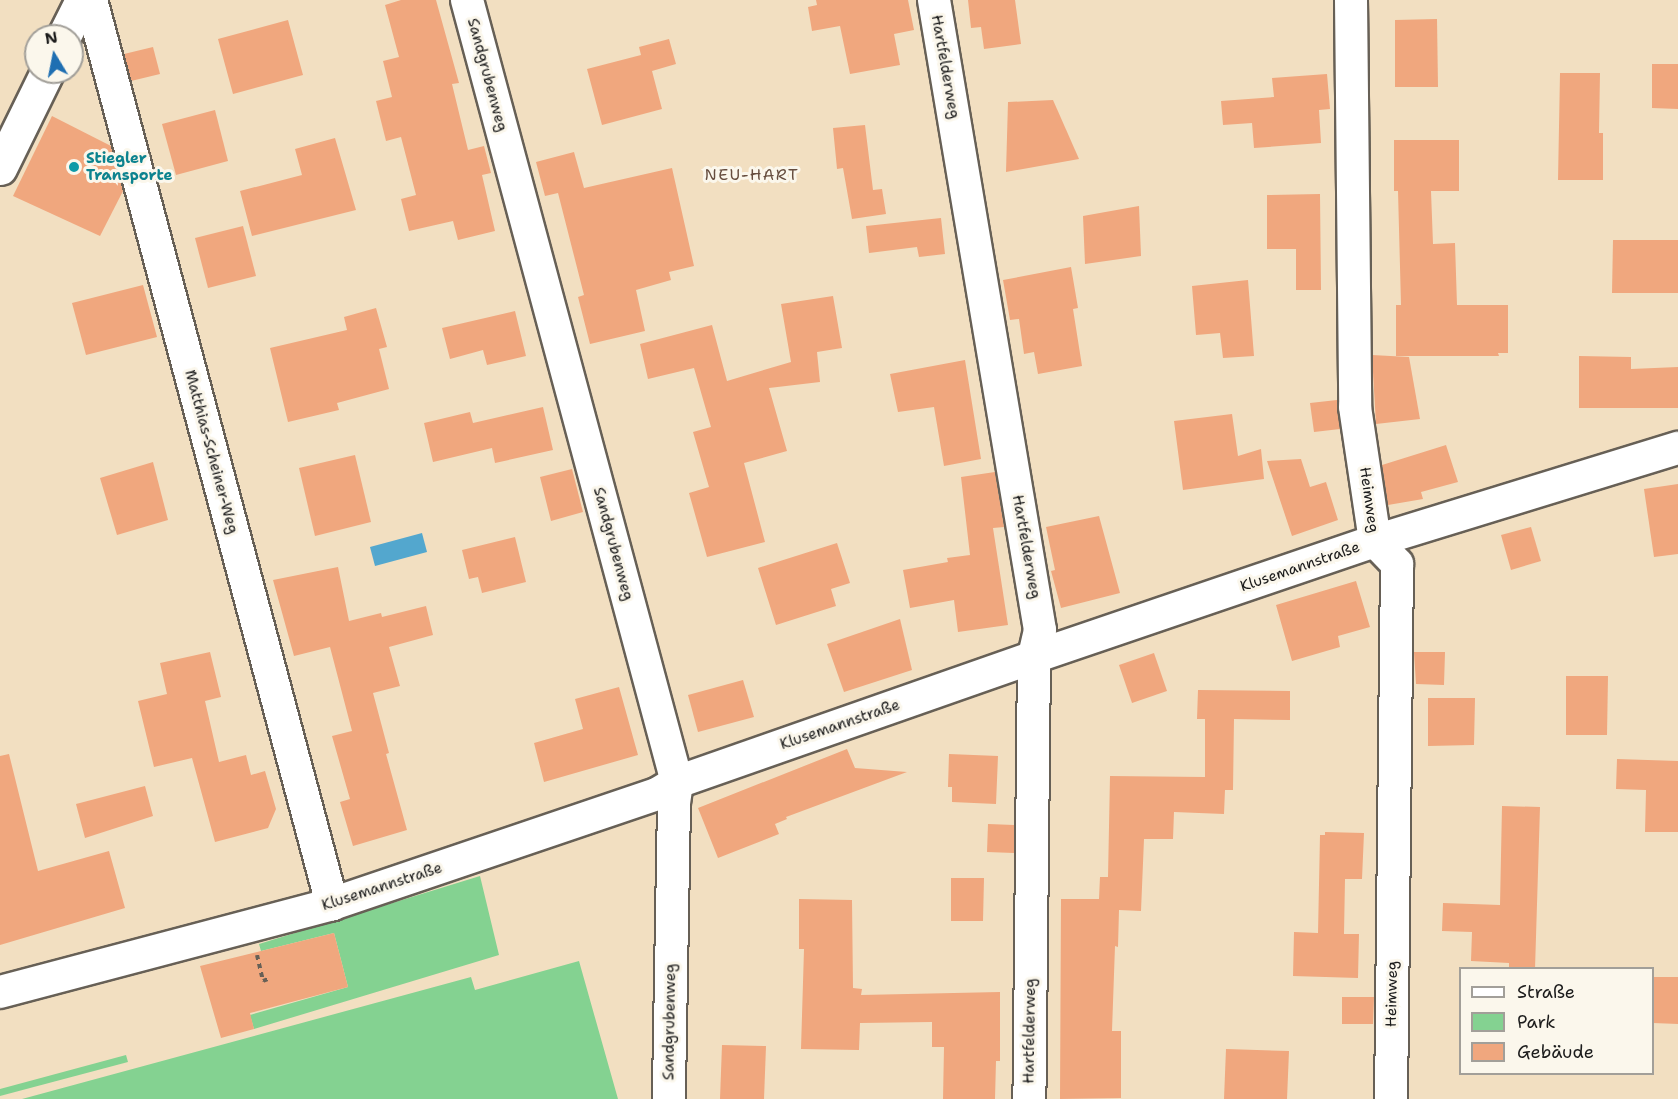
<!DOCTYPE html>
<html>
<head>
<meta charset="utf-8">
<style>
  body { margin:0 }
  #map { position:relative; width:1678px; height:1099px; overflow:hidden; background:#f2dfc1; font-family:"Shantell Sans",sans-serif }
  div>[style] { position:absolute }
  .green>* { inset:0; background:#84d291 }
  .water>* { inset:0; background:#53a7ce }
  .building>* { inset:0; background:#f0a77e }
  .path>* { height:4px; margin-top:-2px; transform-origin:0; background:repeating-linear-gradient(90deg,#676056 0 4.5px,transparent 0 9px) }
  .roads { filter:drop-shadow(2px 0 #676056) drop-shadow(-2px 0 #676056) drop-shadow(0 2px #676056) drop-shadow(0 -2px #676056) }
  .minor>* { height:32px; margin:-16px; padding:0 16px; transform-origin:16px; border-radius:16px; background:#fff }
  .secondary>* { height:33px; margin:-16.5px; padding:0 16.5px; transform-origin:16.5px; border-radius:16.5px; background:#fff }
  .dots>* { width:16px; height:16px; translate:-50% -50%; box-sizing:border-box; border:3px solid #fbf7ec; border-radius:50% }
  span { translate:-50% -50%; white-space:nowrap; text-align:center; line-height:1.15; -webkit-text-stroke:6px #fbf7ec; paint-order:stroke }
  .street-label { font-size:15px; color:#1c1c1c }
  .culture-label { font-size:15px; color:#0d838f; font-weight:700 }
  .left { translate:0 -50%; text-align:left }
  .neighbourhood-label { font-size:16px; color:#664d3e; letter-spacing:1.5px }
  .legend { position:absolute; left:1459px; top:967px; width:195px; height:108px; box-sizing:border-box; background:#fbf7ec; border:2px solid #a29f99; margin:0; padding:8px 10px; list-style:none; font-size:18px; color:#1c1c1c }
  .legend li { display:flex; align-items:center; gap:12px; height:30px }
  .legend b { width:30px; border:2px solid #a29f99 }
  .north { position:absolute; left:24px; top:24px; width:60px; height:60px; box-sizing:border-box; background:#fbf7ec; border:2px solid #a29f99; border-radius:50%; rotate:350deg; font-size:16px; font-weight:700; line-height:24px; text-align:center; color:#1c1c1c }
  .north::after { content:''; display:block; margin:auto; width:21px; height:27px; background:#1f6fb2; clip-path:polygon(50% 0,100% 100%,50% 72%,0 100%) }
</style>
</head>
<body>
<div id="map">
  <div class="green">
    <div style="clip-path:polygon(480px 876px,499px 955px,254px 1029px,250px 1015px,348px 987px,334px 933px,261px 951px,259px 944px)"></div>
    <div style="clip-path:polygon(579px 961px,618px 1099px,22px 1099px,471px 977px,475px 990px)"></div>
    <div style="clip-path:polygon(126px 1055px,128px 1062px,0 1096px,0 1089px)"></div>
  </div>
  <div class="water">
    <div style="clip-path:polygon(422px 533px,427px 552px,375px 566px,370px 547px)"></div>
  </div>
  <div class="building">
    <div style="clip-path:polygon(401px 0,436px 0,459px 83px,452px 84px,468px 150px,484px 146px,491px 173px,482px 175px,495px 231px,458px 240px,453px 221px,409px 231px,401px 199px,416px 195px,401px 137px,386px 141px,376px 101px,392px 97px,383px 61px,399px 57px,385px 5px)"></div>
    <div style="clip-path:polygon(816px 0,908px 0,914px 30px,894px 34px,900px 65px,850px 74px,840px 26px,812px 31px,808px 7px,817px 5px)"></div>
    <div style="clip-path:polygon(968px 0,1015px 0,1021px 44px,984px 49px,981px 27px,971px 28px)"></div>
    <div style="clip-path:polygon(1437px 19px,1438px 87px,1395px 87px,1395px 20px)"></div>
    <div style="clip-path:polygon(288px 20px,303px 75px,233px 94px,218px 39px)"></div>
    <div style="clip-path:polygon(669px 39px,676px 64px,652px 71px,662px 109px,602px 125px,587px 69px,641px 55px,639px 47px)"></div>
    <div style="clip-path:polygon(153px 47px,160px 74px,131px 81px,124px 54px)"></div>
    <div style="clip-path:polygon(1652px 64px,1678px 64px,1678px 109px,1652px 108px)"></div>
    <div style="clip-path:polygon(1560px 73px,1600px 73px,1599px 133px,1603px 133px,1603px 180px,1558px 180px)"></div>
    <div style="clip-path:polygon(1327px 74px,1330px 109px,1319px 110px,1321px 143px,1254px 148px,1252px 123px,1223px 125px,1221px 101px,1274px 97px,1272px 78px)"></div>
    <div style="clip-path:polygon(1053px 100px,1079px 159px,1006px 172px,1008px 102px)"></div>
    <div style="clip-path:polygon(215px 110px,228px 161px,176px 175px,162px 124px)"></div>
    <div style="clip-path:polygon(52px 116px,111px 146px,123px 191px,100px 236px,13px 196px)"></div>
    <div style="clip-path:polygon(865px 125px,873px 190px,882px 189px,886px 214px,852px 219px,843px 168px,837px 169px,833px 128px)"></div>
    <div style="clip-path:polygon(335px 138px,356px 210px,252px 236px,240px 191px,302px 175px,295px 149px)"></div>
    <div style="clip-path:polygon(1394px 140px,1459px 140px,1459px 191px,1431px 191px,1433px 244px,1455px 243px,1457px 305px,1508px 305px,1508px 353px,1498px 353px,1499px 356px,1396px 356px,1396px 305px,1401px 305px,1398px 191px,1394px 191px)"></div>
    <div style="clip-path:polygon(574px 152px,584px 188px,672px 168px,694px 266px,669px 272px,671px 280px,636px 290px,645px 331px,590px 344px,578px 297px,584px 295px,558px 193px,545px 196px,536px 162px)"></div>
    <div style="clip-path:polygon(1320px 194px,1321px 290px,1296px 290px,1296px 249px,1267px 249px,1267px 195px)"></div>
    <div style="clip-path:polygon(1139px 206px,1141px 256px,1085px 264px,1083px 216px)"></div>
    <div style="clip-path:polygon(941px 218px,945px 254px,919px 257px,917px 247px,869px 253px,866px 226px)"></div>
    <div style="clip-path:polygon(243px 226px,256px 276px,208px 288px,195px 238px)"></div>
    <div style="clip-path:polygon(1613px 240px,1678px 240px,1678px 293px,1612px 293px)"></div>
    <div style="clip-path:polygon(1071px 267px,1078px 308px,1073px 309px,1082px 366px,1038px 374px,1034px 352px,1024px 354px,1019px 319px,1010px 320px,1003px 280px)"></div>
    <div style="clip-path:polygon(1248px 280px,1254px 356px,1223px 358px,1220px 333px,1196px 335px,1192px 286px)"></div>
    <div style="clip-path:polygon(143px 285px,157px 337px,86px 355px,72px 303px)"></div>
    <div style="clip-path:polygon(833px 296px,842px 348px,817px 352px,820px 382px,769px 388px,787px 451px,744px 463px,765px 542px,707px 557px,689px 493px,709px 487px,693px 432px,711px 427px,694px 368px,648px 379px,640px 344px,712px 325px,727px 381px,791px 362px,781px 304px)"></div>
    <div style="clip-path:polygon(376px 308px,387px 347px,379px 349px,389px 389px,337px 403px,339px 410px,288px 422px,270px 348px,347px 330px,344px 317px)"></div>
    <div style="clip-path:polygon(515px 311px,526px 356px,487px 365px,483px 350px,450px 359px,442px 328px)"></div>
    <div style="clip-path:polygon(1372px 355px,1409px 357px,1420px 419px,1376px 424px)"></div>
    <div style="clip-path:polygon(1579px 356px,1631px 357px,1631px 369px,1678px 367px,1678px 408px,1579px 408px)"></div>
    <div style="clip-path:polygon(965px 360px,981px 459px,944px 466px,934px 407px,898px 412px,890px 374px)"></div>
    <div style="clip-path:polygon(1337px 400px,1340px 429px,1314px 432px,1310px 403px)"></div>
    <div style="clip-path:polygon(543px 407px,553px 450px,495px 463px,492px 448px,433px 462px,424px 423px,470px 412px,473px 423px)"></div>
    <div style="clip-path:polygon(1232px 414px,1238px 456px,1261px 449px,1264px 479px,1183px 490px,1174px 421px)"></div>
    <div style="clip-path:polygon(1446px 445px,1458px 482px,1421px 492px,1423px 499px,1388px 505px,1382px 465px)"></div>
    <div style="clip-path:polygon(355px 455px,371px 522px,315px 536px,299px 468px)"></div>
    <div style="clip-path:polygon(1301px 459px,1310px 487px,1326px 482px,1338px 520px,1292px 536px,1267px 461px)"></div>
    <div style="clip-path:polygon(153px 462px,168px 520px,117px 535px,100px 478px)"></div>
    <div style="clip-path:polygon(572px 469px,583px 512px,551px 521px,540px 477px)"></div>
    <div style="clip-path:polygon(995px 472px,1004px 527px,993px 528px,1008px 625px,958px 632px,954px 600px,910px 608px,903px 570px,948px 562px,947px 558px,970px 555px,961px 477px)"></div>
    <div style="clip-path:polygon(1678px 484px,1678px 554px,1654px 557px,1644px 489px)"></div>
    <div style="clip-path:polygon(1099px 516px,1120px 593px,1061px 608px,1051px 571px,1055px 570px,1046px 527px)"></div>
    <div style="clip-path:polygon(1531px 527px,1541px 561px,1511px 570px,1501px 535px)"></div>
    <div style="clip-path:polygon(515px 537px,526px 582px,482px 593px,478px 577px,469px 579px,462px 550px)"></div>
    <div style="clip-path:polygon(837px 543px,850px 583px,831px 589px,836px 606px,776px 625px,758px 568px)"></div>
    <div style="clip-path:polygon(338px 567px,349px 621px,381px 613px,382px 617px,426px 606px,433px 635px,389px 647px,400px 686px,373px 693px,389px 753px,386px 754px,407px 830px,353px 846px,340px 802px,350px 799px,332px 736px,352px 731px,330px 647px,294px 656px,273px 580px)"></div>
    <div style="clip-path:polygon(1356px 581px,1370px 627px,1338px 636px,1340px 647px,1292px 661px,1276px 605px)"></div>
    <div style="clip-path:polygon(900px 619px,912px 670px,844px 692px,827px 644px)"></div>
    <div style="clip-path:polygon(210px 652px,221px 697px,205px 701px,219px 762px,246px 755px,251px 775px,265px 771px,276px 809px,268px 828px,215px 842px,192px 758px,154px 767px,138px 701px,167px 694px,160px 663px)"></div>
    <div style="clip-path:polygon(1414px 652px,1445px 652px,1444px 685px,1416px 684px)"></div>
    <div style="clip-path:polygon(1154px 653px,1167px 691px,1132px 703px,1119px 665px)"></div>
    <div style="clip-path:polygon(1566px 676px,1608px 676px,1607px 735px,1566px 735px)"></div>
    <div style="clip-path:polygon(743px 680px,754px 717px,698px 732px,688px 695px)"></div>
    <div style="clip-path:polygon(619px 687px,638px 755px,544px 782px,534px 743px,583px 729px,575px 699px)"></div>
    <div style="clip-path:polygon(1198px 690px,1290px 691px,1290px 720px,1234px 719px,1233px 790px,1225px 790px,1224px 814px,1174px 812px,1173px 839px,1144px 839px,1141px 911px,1119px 910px,1118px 947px,1115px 946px,1112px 1031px,1121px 1031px,1121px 1098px,1060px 1099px,1061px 899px,1099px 899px,1100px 877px,1108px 877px,1110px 776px,1205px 777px,1205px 719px,1197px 719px)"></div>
    <div style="clip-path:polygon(1428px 698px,1475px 698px,1474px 745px,1428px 746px)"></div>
    <div style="clip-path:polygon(847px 749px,855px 768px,907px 772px,786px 817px,787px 819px,775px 824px,779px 834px,718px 858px,698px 808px)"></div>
    <div style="clip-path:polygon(9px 754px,38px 871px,109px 851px,125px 908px,0 945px,0 756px)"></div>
    <div style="clip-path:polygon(949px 754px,998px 756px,996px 804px,952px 802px,952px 787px,948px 787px)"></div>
    <div style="clip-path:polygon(1617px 759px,1678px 761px,1678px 832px,1645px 832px,1646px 790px,1616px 789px)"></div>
    <div style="clip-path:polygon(145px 786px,153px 816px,85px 838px,76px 804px)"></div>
    <div style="clip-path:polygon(1502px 806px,1540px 807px,1535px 969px,1509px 969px,1509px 963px,1471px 961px,1472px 932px,1442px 931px,1443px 903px,1500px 905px)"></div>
    <div style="clip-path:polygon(988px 824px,1014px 825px,1014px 853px,987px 852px)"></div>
    <div style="clip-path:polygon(1325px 832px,1364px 833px,1362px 879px,1345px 879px,1344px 934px,1359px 934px,1358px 978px,1293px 976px,1294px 932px,1318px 933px,1320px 835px,1325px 835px)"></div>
    <div style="clip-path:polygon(951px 878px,984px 878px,983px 921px,951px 921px)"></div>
    <div style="clip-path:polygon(799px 899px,852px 900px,853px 988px,862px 989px,861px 995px,1000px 992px,1000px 1061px,996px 1061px,995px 1099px,943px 1099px,944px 1047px,932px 1047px,932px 1022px,860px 1023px,859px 1050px,801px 1049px,804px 949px,799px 949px)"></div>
    <div style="clip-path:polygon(334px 933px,348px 987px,250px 1013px,254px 1029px,221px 1038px,200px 966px)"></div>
    <div style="clip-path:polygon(1653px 977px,1678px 977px,1678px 1024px,1653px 1023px)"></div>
    <div style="clip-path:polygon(1342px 997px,1374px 997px,1373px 1024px,1342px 1024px)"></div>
    <div style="clip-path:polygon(722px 1045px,766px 1046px,764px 1099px,720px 1099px)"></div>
    <div style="clip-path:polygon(1226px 1049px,1289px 1051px,1287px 1099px,1224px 1099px)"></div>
  </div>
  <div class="path">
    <div style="left:257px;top:955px;width:27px;rotate:77deg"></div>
    <div style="left:263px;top:981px;width:5px;rotate:-22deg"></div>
  </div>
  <div class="roads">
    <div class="minor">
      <div style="left:91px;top:0;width:936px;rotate:75.07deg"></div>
      <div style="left:467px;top:0;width:810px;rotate:74.97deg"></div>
      <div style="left:677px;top:782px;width:21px;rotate:98deg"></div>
      <div style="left:674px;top:803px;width:296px;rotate:91deg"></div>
      <div style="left:934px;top:0;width:639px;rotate:80.45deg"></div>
      <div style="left:1040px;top:630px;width:28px;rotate:103deg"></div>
      <div style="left:1034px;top:657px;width:442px;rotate:90.6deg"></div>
      <div style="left:1351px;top:0;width:407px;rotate:89.4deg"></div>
      <div style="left:1355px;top:407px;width:135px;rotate:81.5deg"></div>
      <div style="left:1375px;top:541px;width:32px;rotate:46deg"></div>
      <div style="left:1397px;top:564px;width:535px;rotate:90.64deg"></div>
      <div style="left:0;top:992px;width:343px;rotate:-14.8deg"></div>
      <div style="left:332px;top:904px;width:343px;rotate:-18.7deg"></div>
      <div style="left:657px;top:794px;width:23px;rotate:-31deg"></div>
      <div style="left:677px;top:782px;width:378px;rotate:-19.3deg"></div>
      <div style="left:1034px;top:657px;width:360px;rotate:-18.8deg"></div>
      <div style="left:1375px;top:541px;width:317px;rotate:-17.1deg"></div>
    </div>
    <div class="secondary">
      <div style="left:64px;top:36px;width:40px;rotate:-63.4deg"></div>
      <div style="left:0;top:168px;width:107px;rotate:-63.9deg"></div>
    </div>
  </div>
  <div class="dots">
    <div style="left:74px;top:167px;background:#0f9aa8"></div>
  </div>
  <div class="street-label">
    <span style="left:945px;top:67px;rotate:80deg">Hartfelderweg</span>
    <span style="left:487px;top:75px;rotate:75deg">Sandgrubenweg</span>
    <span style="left:211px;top:452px;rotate:75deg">Matthias-Scheiner-Weg</span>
    <span style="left:1369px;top:500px;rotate:82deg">Heimweg</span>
    <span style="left:613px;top:544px;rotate:75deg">Sandgrubenweg</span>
    <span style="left:1026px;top:547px;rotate:80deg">Hartfelderweg</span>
    <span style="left:1300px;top:567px;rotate:-19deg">Klusemannstraße</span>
    <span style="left:840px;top:725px;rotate:-19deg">Klusemannstraße</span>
    <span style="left:382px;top:887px;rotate:-18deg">Klusemannstraße</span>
    <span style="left:1392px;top:994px;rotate:-89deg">Heimweg</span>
    <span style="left:670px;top:1022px;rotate:-89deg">Sandgrubenweg</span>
    <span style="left:1030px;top:1031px;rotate:-89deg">Hartfelderweg</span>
  </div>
  <div class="culture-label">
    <span class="left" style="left:86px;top:167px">Stiegler<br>Transporte</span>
  </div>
  <div class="neighbourhood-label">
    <span style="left:752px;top:175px">NEU-HART</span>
  </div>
  <ul class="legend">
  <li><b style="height:8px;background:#fff"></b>Straße</li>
  <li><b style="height:16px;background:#84d291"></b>Park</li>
  <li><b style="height:16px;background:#f0a77e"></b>Gebäude</li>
  </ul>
  <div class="north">N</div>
</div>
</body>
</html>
